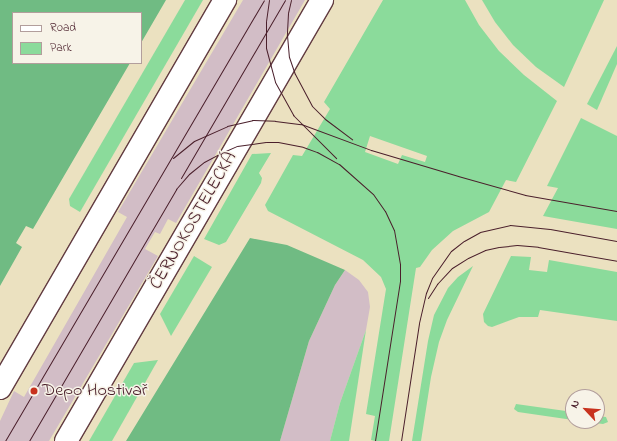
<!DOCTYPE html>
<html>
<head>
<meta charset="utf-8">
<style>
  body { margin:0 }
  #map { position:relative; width:617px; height:441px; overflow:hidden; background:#ebe1c0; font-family:"Indie Flower",sans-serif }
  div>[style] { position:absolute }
  .industrial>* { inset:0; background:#d2bdc6 }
  .green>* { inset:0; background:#8bdb9b }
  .forest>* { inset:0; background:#70bb83 }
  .roads { filter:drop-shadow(1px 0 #623c41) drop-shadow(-1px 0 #623c41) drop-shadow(0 1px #623c41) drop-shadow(0 -1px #623c41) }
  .secondary>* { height:22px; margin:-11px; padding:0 11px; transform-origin:11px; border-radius:11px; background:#fff }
  .tram>* { height:1px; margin:-0.5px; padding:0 0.5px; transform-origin:0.5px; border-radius:0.5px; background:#4a1f2b }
  .dots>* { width:11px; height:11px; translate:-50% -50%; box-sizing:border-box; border:2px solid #f7f3e8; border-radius:50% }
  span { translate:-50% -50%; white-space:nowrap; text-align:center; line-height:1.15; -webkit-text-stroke:3px #f7f3e8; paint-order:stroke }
  .street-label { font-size:18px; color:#4a1f2b }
  .poi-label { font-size:18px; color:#4a1f2b }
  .left { translate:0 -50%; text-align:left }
  .legend { position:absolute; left:12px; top:12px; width:130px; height:52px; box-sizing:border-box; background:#f7f3e8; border:1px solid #b29e9c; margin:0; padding:5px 7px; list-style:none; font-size:12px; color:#4a1f2b }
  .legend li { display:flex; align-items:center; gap:8px; height:20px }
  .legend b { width:20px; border:1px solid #b29e9c }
  .north { position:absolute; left:565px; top:389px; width:40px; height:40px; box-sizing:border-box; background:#f7f3e8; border:1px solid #b29e9c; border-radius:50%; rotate:296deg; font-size:11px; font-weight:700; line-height:16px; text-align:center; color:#4a1f2b }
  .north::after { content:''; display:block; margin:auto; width:14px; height:18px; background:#c8321e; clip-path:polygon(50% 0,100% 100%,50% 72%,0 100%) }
</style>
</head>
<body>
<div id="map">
  <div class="industrial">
    <div style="clip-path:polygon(243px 0,305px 0,176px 223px,168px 219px,160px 234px,155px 232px,145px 249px,158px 256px,49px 441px,0 441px,0 421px,14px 391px,24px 397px,127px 217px,118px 212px)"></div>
    <div style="clip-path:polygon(345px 270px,359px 280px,368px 292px,370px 307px,366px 330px,340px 403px,330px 441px,280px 441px,309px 341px,335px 285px)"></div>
  </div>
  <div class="green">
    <div style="clip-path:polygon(185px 0,203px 0,80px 212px,70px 206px,69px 199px)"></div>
    <div style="clip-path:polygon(evenodd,383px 0,465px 0,479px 25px,499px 51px,524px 75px,557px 101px,516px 182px,506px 180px,489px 212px,453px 231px,432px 250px,420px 267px,416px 268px,389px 441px,375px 441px,371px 440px,375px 416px,366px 414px,386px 289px,381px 277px,363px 260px,268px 211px,265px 205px,293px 155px,302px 156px,330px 109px,324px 102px,383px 0,370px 136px,427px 156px,425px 162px,402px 155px,398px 164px,365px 152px,370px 136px)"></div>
    <div style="clip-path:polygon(482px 0,604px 0,564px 87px,536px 67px,513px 45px,495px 22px)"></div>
    <div style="clip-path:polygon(617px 46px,617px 64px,597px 110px,587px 104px)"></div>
    <div style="clip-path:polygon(581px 118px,617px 136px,617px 229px,543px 216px,558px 188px,547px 186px)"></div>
    <div style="clip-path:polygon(271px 153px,259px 173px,262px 178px,261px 183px,226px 242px,219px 245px,204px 239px,252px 154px)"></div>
    <div style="clip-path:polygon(194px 256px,212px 267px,171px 336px,160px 314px)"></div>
    <div style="clip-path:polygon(511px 256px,531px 257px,529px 270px,547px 272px,549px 260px,617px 272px,617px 321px,540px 310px,538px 317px,519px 317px,492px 327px,488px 326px,484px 322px,483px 314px)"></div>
    <div style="clip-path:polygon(473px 266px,447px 320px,439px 342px,431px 377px,421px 441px,412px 441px,428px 341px,434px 315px,448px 288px,458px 277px)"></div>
    <div style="clip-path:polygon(366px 330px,349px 441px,330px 441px,340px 403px)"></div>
    <div style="clip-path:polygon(158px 360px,112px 441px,89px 441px,134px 363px)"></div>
    <div style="clip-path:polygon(516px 404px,573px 412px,573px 420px,518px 412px,514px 409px)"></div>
    <div style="clip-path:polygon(597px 416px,606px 417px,608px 422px,603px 424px,579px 421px,597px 421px)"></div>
  </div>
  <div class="forest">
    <div style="clip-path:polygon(0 0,166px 0,141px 43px,141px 13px,13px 13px,13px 63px,130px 63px,33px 229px,26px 226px,16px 243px,22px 247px,0 286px)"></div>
    <div style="clip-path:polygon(250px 238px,287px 245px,345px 270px,335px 285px,309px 341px,280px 441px,126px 441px)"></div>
  </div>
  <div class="roads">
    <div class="secondary">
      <div style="left:0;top:388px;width:449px;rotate:-59.9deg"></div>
      <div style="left:66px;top:441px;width:510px;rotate:-59.86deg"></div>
    </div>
  </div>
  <div class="tram">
    <div style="left:269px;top:0;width:21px;rotate:98deg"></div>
    <div style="left:266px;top:21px;width:27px;rotate:90deg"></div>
    <div style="left:266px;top:48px;width:35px;rotate:75deg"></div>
    <div style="left:275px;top:82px;width:38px;rotate:61deg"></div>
    <div style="left:293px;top:115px;width:61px;rotate:45deg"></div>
    <div style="left:291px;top:0;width:13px;rotate:103deg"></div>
    <div style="left:288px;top:13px;width:22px;rotate:93deg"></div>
    <div style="left:287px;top:35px;width:22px;rotate:85deg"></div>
    <div style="left:289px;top:57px;width:18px;rotate:71deg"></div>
    <div style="left:295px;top:74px;width:36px;rotate:62deg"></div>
    <div style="left:312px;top:106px;width:18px;rotate:45deg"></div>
    <div style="left:325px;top:119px;width:34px;rotate:37deg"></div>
    <div style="left:173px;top:158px;width:27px;rotate:-39deg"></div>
    <div style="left:194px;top:141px;width:36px;rotate:-24deg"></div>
    <div style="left:227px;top:126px;width:26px;rotate:-13deg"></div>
    <div style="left:252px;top:120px;width:23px;rotate:2deg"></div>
    <div style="left:275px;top:121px;width:26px;rotate:7deg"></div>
    <div style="left:301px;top:124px;width:75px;rotate:20.4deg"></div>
    <div style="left:371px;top:150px;width:91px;rotate:16.6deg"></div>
    <div style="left:458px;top:176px;width:70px;rotate:15.8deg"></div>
    <div style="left:525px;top:195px;width:93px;rotate:9.9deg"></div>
    <div style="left:181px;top:178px;width:206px;rotate:-59.7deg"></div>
    <div style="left:428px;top:298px;width:17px;rotate:-57deg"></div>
    <div style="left:437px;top:284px;width:22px;rotate:-47deg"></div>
    <div style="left:452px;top:268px;width:19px;rotate:-32deg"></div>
    <div style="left:468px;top:258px;width:19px;rotate:-25deg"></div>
    <div style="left:485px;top:250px;width:14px;rotate:-12deg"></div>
    <div style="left:499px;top:247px;width:18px;rotate:-6deg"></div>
    <div style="left:517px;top:245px;width:21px;rotate:5deg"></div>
    <div style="left:538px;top:247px;width:80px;rotate:10deg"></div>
    <div style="left:5px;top:441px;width:511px;rotate:-59.57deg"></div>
    <div style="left:29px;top:441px;width:292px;rotate:-59.7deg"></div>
    <div style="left:176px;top:189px;width:20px;rotate:-49deg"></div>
    <div style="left:189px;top:174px;width:19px;rotate:-39deg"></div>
    <div style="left:204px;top:162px;width:19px;rotate:-28deg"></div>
    <div style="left:221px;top:153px;width:17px;rotate:-24deg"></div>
    <div style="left:237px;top:146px;width:29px;rotate:-8deg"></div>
    <div style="left:266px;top:142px;width:12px"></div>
    <div style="left:278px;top:142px;width:25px;rotate:11deg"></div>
    <div style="left:303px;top:147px;width:15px;rotate:20deg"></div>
    <div style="left:317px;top:152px;width:25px;rotate:29deg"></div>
    <div style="left:339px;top:164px;width:45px;rotate:41.4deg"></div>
    <div style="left:373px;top:194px;width:21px;rotate:55deg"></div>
    <div style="left:385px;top:211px;width:21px;rotate:65deg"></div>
    <div style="left:394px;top:230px;width:35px;rotate:80deg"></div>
    <div style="left:400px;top:264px;width:17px;rotate:90deg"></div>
    <div style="left:400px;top:281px;width:162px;rotate:98.9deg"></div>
    <div style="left:401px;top:441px;width:119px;rotate:-81.3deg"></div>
    <div style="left:419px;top:323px;width:31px;rotate:-77deg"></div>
    <div style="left:426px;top:293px;width:16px;rotate:-68deg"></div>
    <div style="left:432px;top:278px;width:33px;rotate:-55deg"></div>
    <div style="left:451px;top:251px;width:16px;rotate:-38deg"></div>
    <div style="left:464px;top:241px;width:18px;rotate:-29deg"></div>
    <div style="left:480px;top:232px;width:31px;rotate:-13deg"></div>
    <div style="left:510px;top:225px;width:40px;rotate:5.7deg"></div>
    <div style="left:550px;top:229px;width:68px;rotate:10.2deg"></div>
  </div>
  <div class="dots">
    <div style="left:34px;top:391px;background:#c8321e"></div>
  </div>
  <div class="street-label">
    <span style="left:194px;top:221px;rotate:-60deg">ČERNOKOSTELECKÁ</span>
  </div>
  <div class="poi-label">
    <span class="left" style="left:42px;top:391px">Depo Hostivař</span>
  </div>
  <ul class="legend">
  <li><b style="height:5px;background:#fff"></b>Road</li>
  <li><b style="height:11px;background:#8bdb9b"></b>Park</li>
  </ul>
  <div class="north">N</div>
</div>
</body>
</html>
